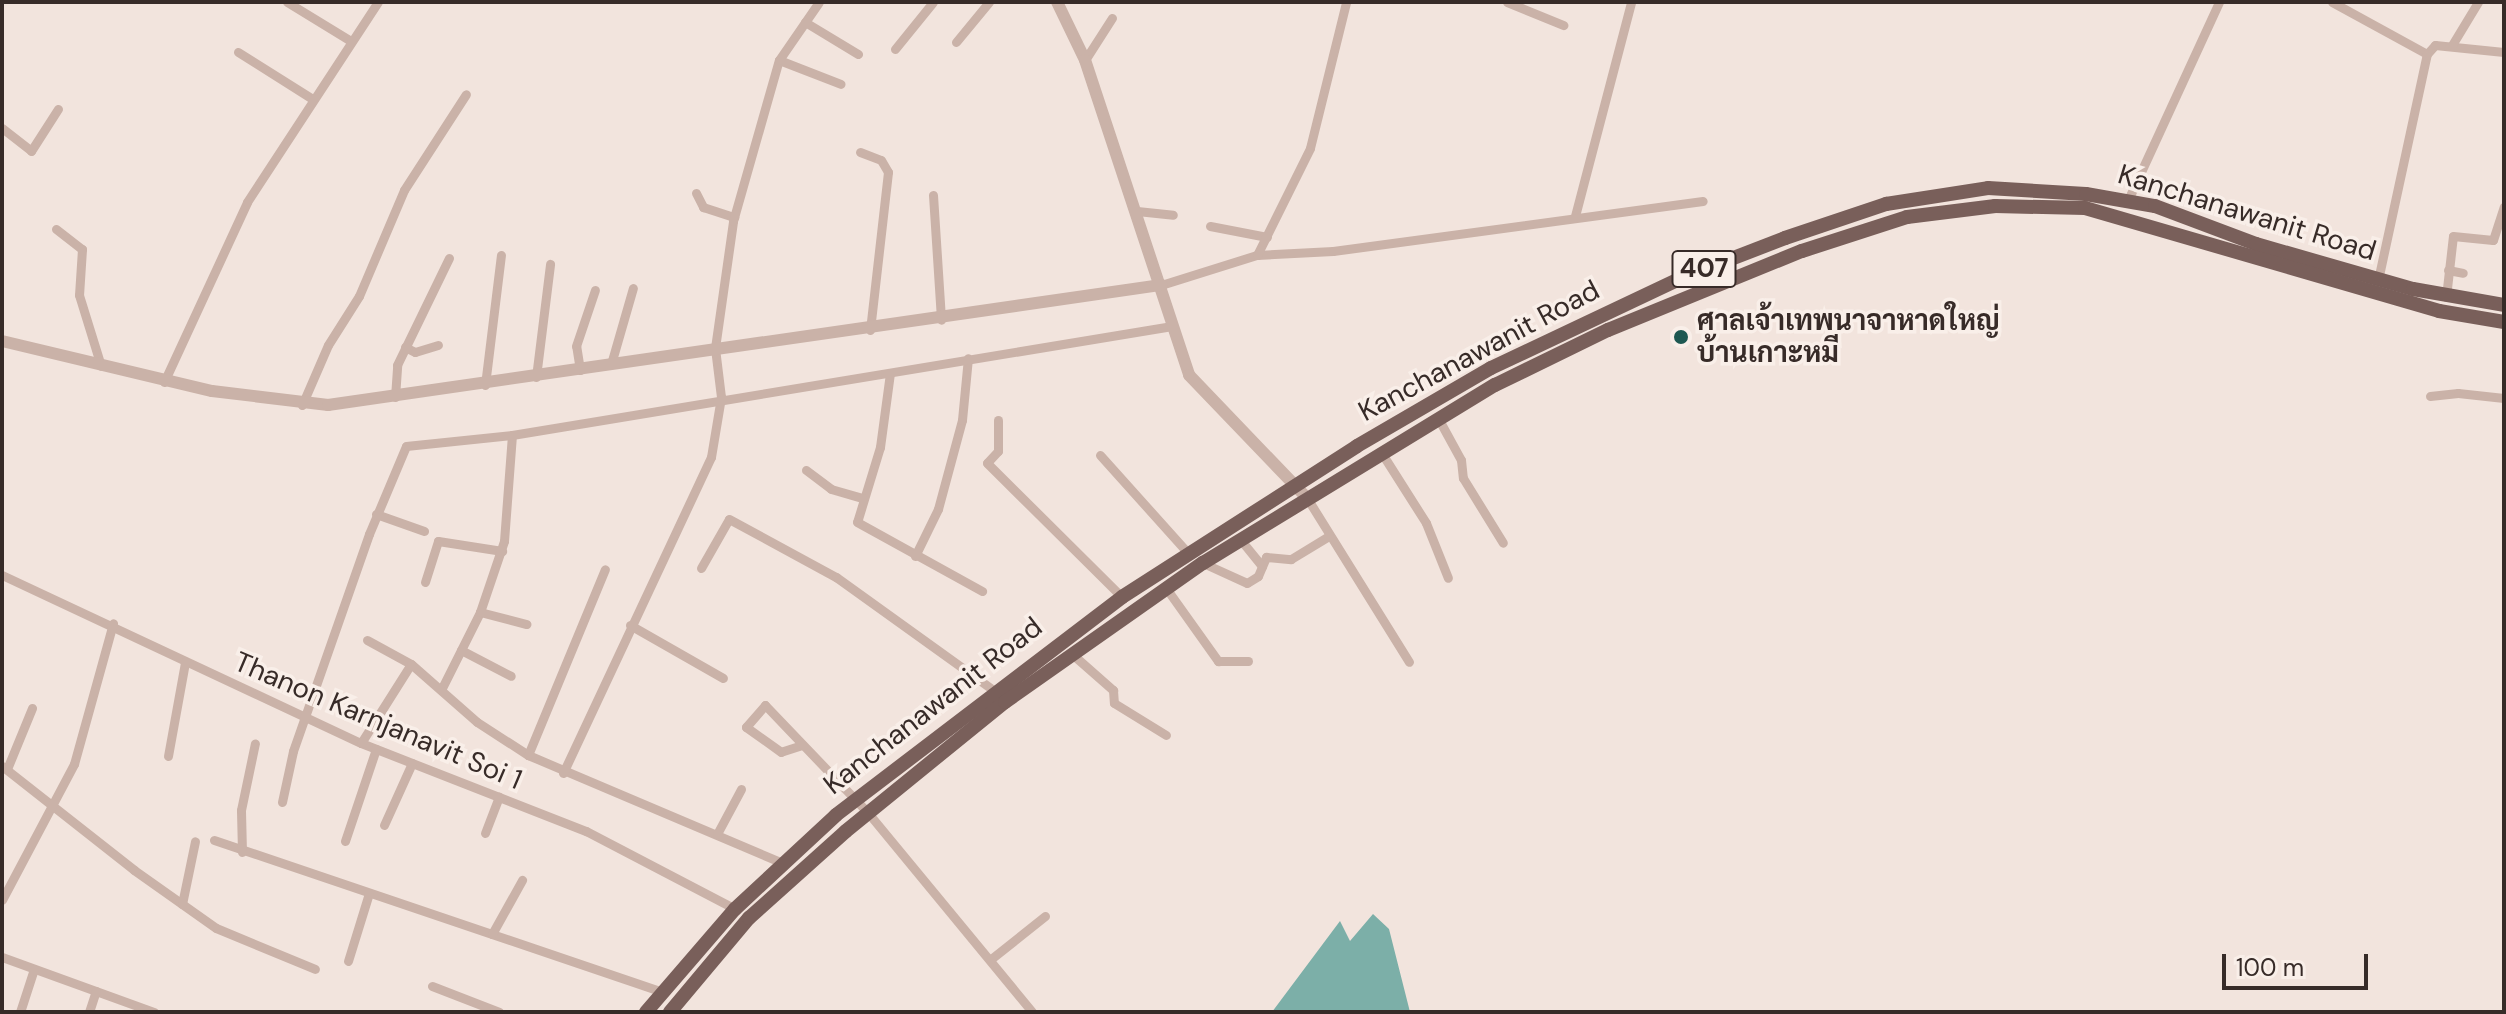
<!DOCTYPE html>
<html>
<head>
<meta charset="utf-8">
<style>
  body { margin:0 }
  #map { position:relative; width:2506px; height:1014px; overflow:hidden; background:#f2e4dd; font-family:"DM Sans",Sarabun,sans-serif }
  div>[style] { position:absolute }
  .water>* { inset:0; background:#7cafa8 }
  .minor>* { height:9px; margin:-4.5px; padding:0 4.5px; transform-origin:4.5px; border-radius:4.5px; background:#cab2a8 }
  .tertiary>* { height:12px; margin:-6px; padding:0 6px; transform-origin:6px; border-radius:6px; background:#cab2a8 }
  .primary>* { height:14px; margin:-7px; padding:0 7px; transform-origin:7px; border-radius:7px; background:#795f5a }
  .dots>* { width:22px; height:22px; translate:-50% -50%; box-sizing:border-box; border:4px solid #f9efe9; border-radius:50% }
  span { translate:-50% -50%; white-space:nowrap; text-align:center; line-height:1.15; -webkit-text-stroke:7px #f9efe9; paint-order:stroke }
  .shield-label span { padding:2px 6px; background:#f9efe9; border:2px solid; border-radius:6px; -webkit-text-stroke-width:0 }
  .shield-label { font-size:26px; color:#372b28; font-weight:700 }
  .street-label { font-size:28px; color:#372b28 }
  .poi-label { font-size:28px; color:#372b28; font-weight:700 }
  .left { translate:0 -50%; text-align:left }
  .frame { position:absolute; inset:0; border:4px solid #372b28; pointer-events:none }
  .scale { position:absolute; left:2222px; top:954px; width:146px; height:36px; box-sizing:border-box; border:4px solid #372b28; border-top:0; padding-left:10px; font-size:24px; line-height:28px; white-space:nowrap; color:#372b28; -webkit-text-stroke:6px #f9efe9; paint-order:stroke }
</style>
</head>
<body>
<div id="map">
  <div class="water">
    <div style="clip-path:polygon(1373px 914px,1389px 929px,1410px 1012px,1272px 1012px,1340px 921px,1350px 941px)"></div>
  </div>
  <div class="minor">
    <div style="left:287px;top:2px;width:75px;rotate:31.4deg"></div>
    <div style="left:1507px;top:2px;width:61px;rotate:22.3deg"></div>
    <div style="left:2332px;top:2px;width:108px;rotate:28.7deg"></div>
    <div style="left:2427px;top:54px;width:12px;rotate:-48deg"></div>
    <div style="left:2435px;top:45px;width:69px;rotate:5.8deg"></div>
    <div style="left:805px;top:22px;width:62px;rotate:31.1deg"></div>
    <div style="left:956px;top:42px;width:52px;rotate:-50.5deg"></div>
    <div style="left:2452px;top:45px;width:50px;rotate:-58.8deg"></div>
    <div style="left:895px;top:49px;width:60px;rotate:-51deg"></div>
    <div style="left:238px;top:52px;width:86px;rotate:32.2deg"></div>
    <div style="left:779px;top:60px;width:66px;rotate:21.2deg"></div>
    <div style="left:1085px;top:60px;width:50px;rotate:-57.3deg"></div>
    <div style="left:2px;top:128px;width:37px;rotate:38deg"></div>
    <div style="left:31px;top:151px;width:50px;rotate:-57.3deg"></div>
    <div style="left:860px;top:152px;width:22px;rotate:21deg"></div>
    <div style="left:881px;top:160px;width:14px;rotate:60deg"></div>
    <div style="left:888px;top:172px;width:159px;rotate:96.5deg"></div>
    <div style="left:696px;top:193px;width:16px;rotate:63deg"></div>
    <div style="left:703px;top:207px;width:33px;rotate:18deg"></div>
    <div style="left:933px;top:195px;width:125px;rotate:86.3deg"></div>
    <div style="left:2128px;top:200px;width:218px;rotate:-65.3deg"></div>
    <div style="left:1137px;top:211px;width:36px;rotate:6deg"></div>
    <div style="left:1575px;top:216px;width:221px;rotate:-75.3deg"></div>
    <div style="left:1210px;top:226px;width:58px;rotate:10.9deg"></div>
    <div style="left:56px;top:229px;width:33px;rotate:38deg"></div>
    <div style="left:82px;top:249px;width:46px;rotate:93.7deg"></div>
    <div style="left:79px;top:295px;width:74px;rotate:72.8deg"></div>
    <div style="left:1257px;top:255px;width:76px;rotate:-3deg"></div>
    <div style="left:1333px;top:251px;width:373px;rotate:-7.7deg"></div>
    <div style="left:2448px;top:270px;width:15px;rotate:11deg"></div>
    <div style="left:2378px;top:280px;width:231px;rotate:-77.8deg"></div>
    <div style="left:1161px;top:285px;width:101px;rotate:-17.4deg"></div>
    <div style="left:1257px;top:255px;width:119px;rotate:-63.6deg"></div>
    <div style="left:1310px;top:148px;width:150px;rotate:-76.1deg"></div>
    <div style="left:2446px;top:297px;width:61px;rotate:-83.5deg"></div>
    <div style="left:2453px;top:236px;width:40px;rotate:5.7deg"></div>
    <div style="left:2493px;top:240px;width:35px;rotate:-72deg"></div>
    <div style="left:405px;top:347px;width:11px;rotate:27deg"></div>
    <div style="left:415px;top:352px;width:24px;rotate:-17deg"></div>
    <div style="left:611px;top:364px;width:79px;rotate:-73.9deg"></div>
    <div style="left:580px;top:370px;width:24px;rotate:-99deg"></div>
    <div style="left:576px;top:346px;width:59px;rotate:-71.3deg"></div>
    <div style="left:890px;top:373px;width:75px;rotate:97.7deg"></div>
    <div style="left:880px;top:447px;width:78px;rotate:107deg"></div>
    <div style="left:857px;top:522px;width:143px;rotate:28.9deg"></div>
    <div style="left:536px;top:377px;width:114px;rotate:-82.9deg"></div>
    <div style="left:164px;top:382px;width:198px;rotate:-65.2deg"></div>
    <div style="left:247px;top:202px;width:239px;rotate:-56.8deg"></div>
    <div style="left:485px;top:385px;width:131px;rotate:-83deg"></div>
    <div style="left:2430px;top:396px;width:28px;rotate:-6deg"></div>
    <div style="left:2458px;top:393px;width:46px;rotate:6.2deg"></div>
    <div style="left:395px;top:397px;width:32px;rotate:-86deg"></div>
    <div style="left:397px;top:365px;width:119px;rotate:-64.1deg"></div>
    <div style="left:302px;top:405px;width:65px;rotate:-66.6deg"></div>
    <div style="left:328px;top:345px;width:58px;rotate:-57.7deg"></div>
    <div style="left:359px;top:296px;width:115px;rotate:-67deg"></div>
    <div style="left:404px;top:190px;width:114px;rotate:-57.1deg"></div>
    <div style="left:1438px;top:418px;width:48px;rotate:61.3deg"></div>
    <div style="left:1461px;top:460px;width:18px;rotate:84deg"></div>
    <div style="left:1463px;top:478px;width:76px;rotate:58.4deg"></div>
    <div style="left:998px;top:420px;width:31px;rotate:90deg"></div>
    <div style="left:998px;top:451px;width:16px;rotate:133deg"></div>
    <div style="left:987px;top:463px;width:190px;rotate:44.8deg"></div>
    <div style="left:1381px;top:452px;width:84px;rotate:57.6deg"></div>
    <div style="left:1426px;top:523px;width:59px;rotate:68.2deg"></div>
    <div style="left:1100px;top:455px;width:130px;rotate:48.1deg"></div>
    <div style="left:806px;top:470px;width:31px;rotate:37deg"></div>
    <div style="left:831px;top:489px;width:32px;rotate:16deg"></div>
    <div style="left:1307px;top:498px;width:193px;rotate:58.1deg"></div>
    <div style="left:376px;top:514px;width:51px;rotate:19.5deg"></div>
    <div style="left:1240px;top:539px;width:35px;rotate:51deg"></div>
    <div style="left:915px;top:556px;width:52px;rotate:-63.9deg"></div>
    <div style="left:938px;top:509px;width:92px;rotate:-74.9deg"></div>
    <div style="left:962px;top:420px;width:62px;rotate:-84.5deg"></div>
    <div style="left:1203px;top:563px;width:48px;rotate:24.4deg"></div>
    <div style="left:1247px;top:583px;width:13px;rotate:-32deg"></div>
    <div style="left:1258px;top:576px;width:21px;rotate:-67deg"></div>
    <div style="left:1266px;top:557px;width:25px;rotate:5deg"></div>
    <div style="left:1291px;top:559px;width:44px;rotate:-31.2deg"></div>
    <div style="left:701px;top:568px;width:56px;rotate:-60.3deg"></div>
    <div style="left:729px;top:519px;width:122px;rotate:28.5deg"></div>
    <div style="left:836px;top:577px;width:193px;rotate:35.7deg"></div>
    <div style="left:2px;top:575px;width:396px;rotate:25.1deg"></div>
    <div style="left:361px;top:743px;width:242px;rotate:21.4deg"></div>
    <div style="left:586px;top:831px;width:168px;rotate:27.6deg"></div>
    <div style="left:425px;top:582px;width:43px;rotate:-72.4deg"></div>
    <div style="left:438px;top:541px;width:65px;rotate:8.9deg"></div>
    <div style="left:1166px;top:588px;width:90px;rotate:54.5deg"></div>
    <div style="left:1218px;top:661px;width:30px"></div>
    <div style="left:480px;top:612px;width:48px;rotate:14.6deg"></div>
    <div style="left:630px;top:625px;width:107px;rotate:29.7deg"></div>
    <div style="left:367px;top:640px;width:50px;rotate:28.6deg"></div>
    <div style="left:461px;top:650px;width:56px;rotate:27.5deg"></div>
    <div style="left:1072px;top:654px;width:55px;rotate:41.3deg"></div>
    <div style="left:1113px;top:690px;width:13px;rotate:86deg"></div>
    <div style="left:1114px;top:703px;width:61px;rotate:31.6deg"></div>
    <div style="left:441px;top:690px;width:87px;rotate:-63.4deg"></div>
    <div style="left:480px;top:612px;width:75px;rotate:-71.3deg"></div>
    <div style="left:504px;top:541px;width:106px;rotate:-85.7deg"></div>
    <div style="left:361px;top:743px;width:93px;rotate:-57.7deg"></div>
    <div style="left:411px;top:664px;width:88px;rotate:41.3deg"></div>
    <div style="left:477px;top:722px;width:61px;rotate:32.9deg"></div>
    <div style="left:528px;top:755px;width:277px;rotate:23deg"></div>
    <div style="left:802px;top:745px;width:22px;rotate:162deg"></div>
    <div style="left:781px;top:752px;width:43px;rotate:-144.5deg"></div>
    <div style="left:746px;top:727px;width:29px;rotate:-49deg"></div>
    <div style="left:765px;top:705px;width:151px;rotate:46.3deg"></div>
    <div style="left:869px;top:814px;width:256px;rotate:50.5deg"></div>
    <div style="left:528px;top:755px;width:201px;rotate:-67.5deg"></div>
    <div style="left:168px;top:756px;width:96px;rotate:-79.7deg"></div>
    <div style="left:2px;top:766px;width:168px;rotate:38.2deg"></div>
    <div style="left:134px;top:870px;width:100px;rotate:35.3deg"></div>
    <div style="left:216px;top:928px;width:107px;rotate:22.5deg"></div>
    <div style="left:7px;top:769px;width:66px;rotate:-67.7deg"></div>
    <div style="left:563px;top:773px;width:349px;rotate:-64.9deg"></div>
    <div style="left:711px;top:457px;width:61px;rotate:-80.5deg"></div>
    <div style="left:721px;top:397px;width:49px;rotate:-97deg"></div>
    <div style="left:715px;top:348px;width:128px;rotate:-81.9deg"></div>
    <div style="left:733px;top:221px;width:167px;rotate:-74.1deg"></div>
    <div style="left:779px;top:60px;width:70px;rotate:-55.4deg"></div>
    <div style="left:282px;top:802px;width:52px;rotate:-77.8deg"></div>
    <div style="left:293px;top:751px;width:230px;rotate:-70.7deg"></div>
    <div style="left:369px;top:534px;width:95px;rotate:-67.2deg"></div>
    <div style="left:406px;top:446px;width:107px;rotate:-5.9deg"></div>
    <div style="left:512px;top:435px;width:669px;rotate:-9.38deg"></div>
    <div style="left:384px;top:825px;width:68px;rotate:-65.7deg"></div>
    <div style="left:485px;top:833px;width:39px;rotate:-69deg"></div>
    <div style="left:717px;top:834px;width:51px;rotate:-61.9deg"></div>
    <div style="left:214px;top:840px;width:473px;rotate:18.7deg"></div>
    <div style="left:345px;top:841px;width:97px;rotate:-71.4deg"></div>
    <div style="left:242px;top:852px;width:42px;rotate:-91.4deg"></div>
    <div style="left:241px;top:810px;width:68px;rotate:-78.2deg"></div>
    <div style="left:2px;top:900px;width:154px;rotate:-62.1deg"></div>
    <div style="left:74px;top:764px;width:146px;rotate:-74.5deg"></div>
    <div style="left:182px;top:904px;width:64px;rotate:-78.3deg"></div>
    <div style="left:492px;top:934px;width:62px;rotate:-60.9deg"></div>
    <div style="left:2px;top:957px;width:162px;rotate:19.9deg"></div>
    <div style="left:991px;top:959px;width:69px;rotate:-38.5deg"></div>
    <div style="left:348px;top:961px;width:71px;rotate:-72.8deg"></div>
    <div style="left:432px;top:986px;width:72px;rotate:21.2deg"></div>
    <div style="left:20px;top:1012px;width:45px;rotate:-72deg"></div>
    <div style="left:89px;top:1012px;width:22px;rotate:-72deg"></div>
  </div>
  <div class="tertiary">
    <div style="left:1057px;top:2px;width:64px;rotate:64.2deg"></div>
    <div style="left:1085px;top:60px;width:332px;rotate:71.7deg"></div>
    <div style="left:1189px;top:375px;width:170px;rotate:46.2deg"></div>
    <div style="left:2px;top:341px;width:216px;rotate:13.4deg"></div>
    <div style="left:212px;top:391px;width:117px;rotate:6.9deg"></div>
    <div style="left:328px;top:405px;width:842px;rotate:-8.2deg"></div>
  </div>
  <div class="primary">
    <div style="left:646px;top:1012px;width:136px;rotate:-49.2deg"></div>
    <div style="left:735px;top:909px;width:138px;rotate:-42.9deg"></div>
    <div style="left:836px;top:815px;width:360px;rotate:-37.3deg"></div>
    <div style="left:1122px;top:597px;width:279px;rotate:-32.7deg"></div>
    <div style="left:1357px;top:446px;width:155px;rotate:-30.2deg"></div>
    <div style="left:1491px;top:368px;width:208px;rotate:-25.3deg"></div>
    <div style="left:1679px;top:279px;width:114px;rotate:-21.1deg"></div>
    <div style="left:1785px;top:238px;width:107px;rotate:-18.6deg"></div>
    <div style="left:1886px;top:204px;width:103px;rotate:-8.9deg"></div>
    <div style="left:1988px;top:188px;width:98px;rotate:3.5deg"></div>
    <div style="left:2086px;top:194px;width:70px;rotate:9.9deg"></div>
    <div style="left:2155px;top:206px;width:108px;rotate:20.6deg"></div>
    <div style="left:2256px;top:244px;width:163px;rotate:16deg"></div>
    <div style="left:2413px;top:289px;width:92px;rotate:10deg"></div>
    <div style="left:670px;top:1012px;width:123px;rotate:-50deg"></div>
    <div style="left:749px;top:918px;width:130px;rotate:-41.9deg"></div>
    <div style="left:846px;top:831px;width:205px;rotate:-39.1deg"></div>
    <div style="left:1005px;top:702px;width:242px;rotate:-35.1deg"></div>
    <div style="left:1203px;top:563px;width:342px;rotate:-31.4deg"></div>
    <div style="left:1495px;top:385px;width:126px;rotate:-26deg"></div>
    <div style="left:1608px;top:330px;width:209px;rotate:-22.2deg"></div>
    <div style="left:1802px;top:251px;width:110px;rotate:-17.9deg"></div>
    <div style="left:1907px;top:217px;width:89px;rotate:-7.1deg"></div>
    <div style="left:1995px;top:206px;width:90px;rotate:1.3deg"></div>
    <div style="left:2085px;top:208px;width:369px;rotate:16.2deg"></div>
    <div style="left:2439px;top:311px;width:66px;rotate:9.6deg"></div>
  </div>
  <div class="dots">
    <div style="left:1681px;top:337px;background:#1e5852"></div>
  </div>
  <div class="shield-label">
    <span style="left:1704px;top:269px">407</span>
  </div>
  <div class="street-label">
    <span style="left:2247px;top:213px;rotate:17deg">Kanchanawanit Road</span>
    <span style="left:1479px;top:351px;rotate:-28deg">Kanchanawanit Road</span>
    <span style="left:933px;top:706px;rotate:-38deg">Kanchanawanit Road</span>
    <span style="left:378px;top:721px;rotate:23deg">Thanon Karnjanavit Soi 1</span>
  </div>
  <div class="poi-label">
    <span class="left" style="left:1697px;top:337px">ศาลเจ้าเทพนาจาหาดใหญ่<br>บ้านเกาะหมี</span>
  </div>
  <div class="frame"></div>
  <div class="scale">100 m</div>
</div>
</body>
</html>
